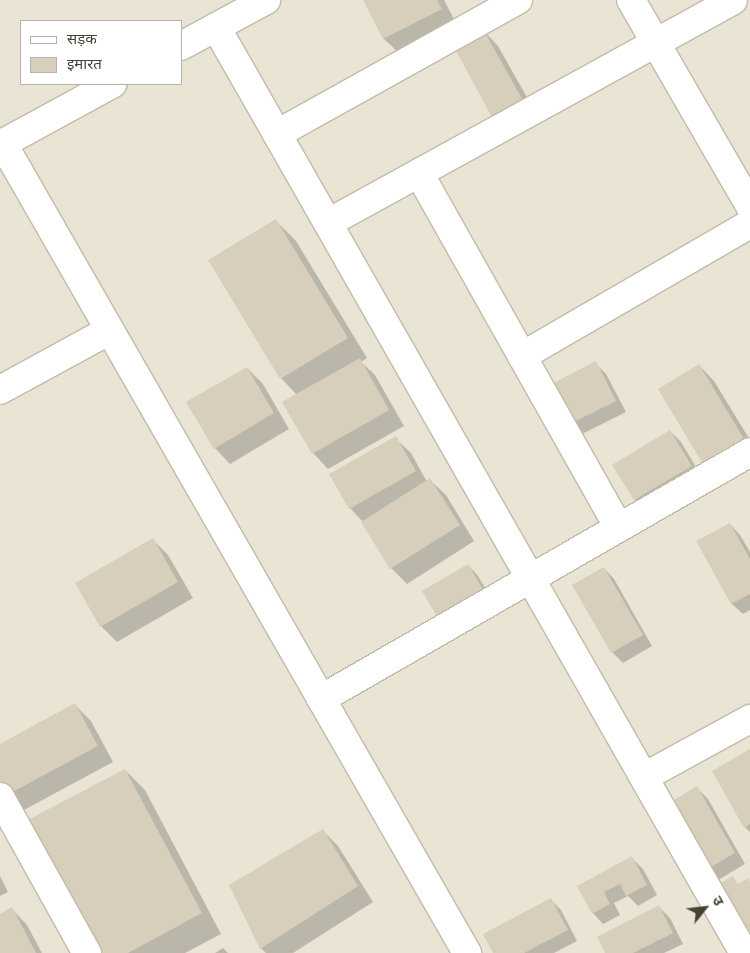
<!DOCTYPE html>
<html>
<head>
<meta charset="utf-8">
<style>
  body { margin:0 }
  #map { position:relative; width:750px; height:953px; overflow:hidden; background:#f4f2e7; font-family:"Work Sans","Noto Sans Devanagari",sans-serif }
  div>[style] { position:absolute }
  .residential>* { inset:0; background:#e9e4d4 }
  .shadow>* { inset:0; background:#0003 }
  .building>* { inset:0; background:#d7cfbb }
  .roads { filter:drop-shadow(1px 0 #c1bba9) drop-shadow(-1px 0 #c1bba9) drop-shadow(0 1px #c1bba9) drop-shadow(0 -1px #c1bba9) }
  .minor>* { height:28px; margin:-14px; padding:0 14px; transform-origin:14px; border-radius:14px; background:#fff }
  span { translate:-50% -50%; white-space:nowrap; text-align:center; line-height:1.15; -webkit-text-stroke:4px #fff; paint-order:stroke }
  .legend { position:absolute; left:20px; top:20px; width:162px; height:65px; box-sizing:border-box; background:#fff; border:1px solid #b6b3ae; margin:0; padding:6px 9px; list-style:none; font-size:15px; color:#484235 }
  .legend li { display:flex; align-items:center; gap:10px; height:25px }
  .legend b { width:25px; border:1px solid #b6b3ae }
  .north { position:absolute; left:680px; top:883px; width:50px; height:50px; -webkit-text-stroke:4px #fff; paint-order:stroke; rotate:61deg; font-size:14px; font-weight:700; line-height:20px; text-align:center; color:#484235 }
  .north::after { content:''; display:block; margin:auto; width:18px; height:22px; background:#484235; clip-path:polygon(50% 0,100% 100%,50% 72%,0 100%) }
</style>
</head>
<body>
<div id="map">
  <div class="residential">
    <div style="clip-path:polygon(evenodd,0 0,750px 0,750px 953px,0 953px,0 0,21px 21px,181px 21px,181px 84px,21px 84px,21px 21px)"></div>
  </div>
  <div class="shadow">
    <div style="clip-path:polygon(365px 0,444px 0,457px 25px,400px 54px,384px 39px)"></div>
    <div style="clip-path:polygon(483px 30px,498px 46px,541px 122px,511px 138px,496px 122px)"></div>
    <div style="clip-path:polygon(276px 221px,296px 241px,367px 358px,361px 362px,375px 375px,404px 426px,328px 469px,313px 453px,297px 395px,281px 378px)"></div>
    <div style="clip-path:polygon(595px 363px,606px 374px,626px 412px,580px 435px,569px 425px)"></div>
    <div style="clip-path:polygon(699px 365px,714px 381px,750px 440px,720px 478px)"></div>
    <div style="clip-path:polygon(247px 368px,263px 384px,289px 429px,230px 464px,215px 448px)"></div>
    <div style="clip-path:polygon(670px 431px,681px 442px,702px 477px,646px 510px,635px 499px,614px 465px)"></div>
    <div style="clip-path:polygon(395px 438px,411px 453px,427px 482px,430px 480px,446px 495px,474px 541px,407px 584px,391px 568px,363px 522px,350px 508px)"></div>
    <div style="clip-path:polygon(730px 524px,740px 535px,750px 552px,750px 610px,743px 614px,732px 604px,698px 542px)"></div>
    <div style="clip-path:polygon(153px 540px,168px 555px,193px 598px,117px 642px,101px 626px)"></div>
    <div style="clip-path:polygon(468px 565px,478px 576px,495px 604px,450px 630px)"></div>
    <div style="clip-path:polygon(604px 568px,614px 579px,652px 646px,623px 663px,612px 652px)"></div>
    <div style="clip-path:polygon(75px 705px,91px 721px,113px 762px,22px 811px,6px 796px,0 746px)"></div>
    <div style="clip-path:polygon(750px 751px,750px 832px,745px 827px)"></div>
    <div style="clip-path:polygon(125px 770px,145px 790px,221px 934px,185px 953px,90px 953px)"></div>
    <div style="clip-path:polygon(697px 788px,708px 799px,745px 864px,718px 880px,707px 869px)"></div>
    <div style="clip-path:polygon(322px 830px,338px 846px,373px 902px,293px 953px,266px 953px,261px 948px)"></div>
    <div style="clip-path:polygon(632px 858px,643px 869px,657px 895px,638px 906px,628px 896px,614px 903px,620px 915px,603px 924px,593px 913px,578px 886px)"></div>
    <div style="clip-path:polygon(0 876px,8px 892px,0 896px)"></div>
    <div style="clip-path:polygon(551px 900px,561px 910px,577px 941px,554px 953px,495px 953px)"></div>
    <div style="clip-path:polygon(659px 907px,670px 918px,683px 944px,664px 953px,606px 953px)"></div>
    <div style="clip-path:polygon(12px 909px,27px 925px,42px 953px,0 953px,0 915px)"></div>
    <div style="clip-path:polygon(223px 948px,228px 953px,215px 953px)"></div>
  </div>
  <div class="building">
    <div style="clip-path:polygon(363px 0,437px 0,442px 9px,383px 39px)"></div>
    <div style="clip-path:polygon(483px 29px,526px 106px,495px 123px,454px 47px)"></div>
    <div style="clip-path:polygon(276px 219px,348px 338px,280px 379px,208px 260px)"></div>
    <div style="clip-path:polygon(360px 358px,389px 410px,312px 454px,282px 402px)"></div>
    <div style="clip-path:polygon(596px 361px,616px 401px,568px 425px,548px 386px)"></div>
    <div style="clip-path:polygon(699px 364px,744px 439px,703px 464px,658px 389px)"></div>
    <div style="clip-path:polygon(247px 367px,274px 413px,214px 449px,186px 402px)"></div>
    <div style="clip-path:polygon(670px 430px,692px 466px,634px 500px,612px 465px)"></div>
    <div style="clip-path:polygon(396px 436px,416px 471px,349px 509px,329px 474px)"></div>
    <div style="clip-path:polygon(430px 478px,460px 525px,390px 569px,361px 522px)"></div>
    <div style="clip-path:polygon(730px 523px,750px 559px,750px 594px,731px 604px,696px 541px)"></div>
    <div style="clip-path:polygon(153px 538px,178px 582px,100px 627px,75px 583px)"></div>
    <div style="clip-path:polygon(468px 564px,485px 593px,439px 620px,422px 591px)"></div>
    <div style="clip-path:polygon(604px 567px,643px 635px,611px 653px,572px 585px)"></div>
    <div style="clip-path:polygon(75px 703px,98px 746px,5px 796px,0 787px,0 744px)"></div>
    <div style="clip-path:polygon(750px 749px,750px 824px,744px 828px,712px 771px)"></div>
    <div style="clip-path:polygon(125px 769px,202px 913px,128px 953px,89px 953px,20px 824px)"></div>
    <div style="clip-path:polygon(697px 786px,735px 853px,706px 870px,666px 805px)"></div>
    <div style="clip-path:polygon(323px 829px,358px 886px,260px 949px,229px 885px)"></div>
    <div style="clip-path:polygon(632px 856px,647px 885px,626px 896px,620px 884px,604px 892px,610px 904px,592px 914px,577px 886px)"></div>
    <div style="clip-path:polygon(733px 876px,738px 884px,748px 878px,750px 882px,750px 944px,719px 884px)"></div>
    <div style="clip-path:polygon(551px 898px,568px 930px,524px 953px,493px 953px,483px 934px)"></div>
    <div style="clip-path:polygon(659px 905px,673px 933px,633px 953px,605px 953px,597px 937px)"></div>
    <div style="clip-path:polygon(12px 907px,36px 953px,0 953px,0 914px)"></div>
  </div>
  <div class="roads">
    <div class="minor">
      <div style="left:631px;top:0;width:238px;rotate:60deg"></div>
      <div style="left:216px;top:27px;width:1066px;rotate:60.31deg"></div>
      <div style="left:181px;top:46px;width:97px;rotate:-28.4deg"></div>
      <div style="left:277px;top:134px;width:276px;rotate:-29.1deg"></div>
      <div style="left:3px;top:144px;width:933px;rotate:60.16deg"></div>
      <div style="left:0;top:145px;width:128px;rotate:-28.6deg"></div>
      <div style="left:419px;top:173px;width:407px;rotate:60.6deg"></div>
      <div style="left:328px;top:223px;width:462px;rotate:-28.8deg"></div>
      <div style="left:522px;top:356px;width:263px;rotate:-30.1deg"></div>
      <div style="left:0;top:390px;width:125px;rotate:-28.6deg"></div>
      <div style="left:321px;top:699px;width:495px;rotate:-29.9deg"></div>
      <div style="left:644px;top:777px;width:121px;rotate:-28.7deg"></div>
      <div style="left:0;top:797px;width:179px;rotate:60.9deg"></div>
    </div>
  </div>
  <ul class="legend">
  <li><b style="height:6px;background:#fff"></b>सड़क</li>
  <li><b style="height:14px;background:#d7cfbb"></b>इमारत</li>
  </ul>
  <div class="north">उ</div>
</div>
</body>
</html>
